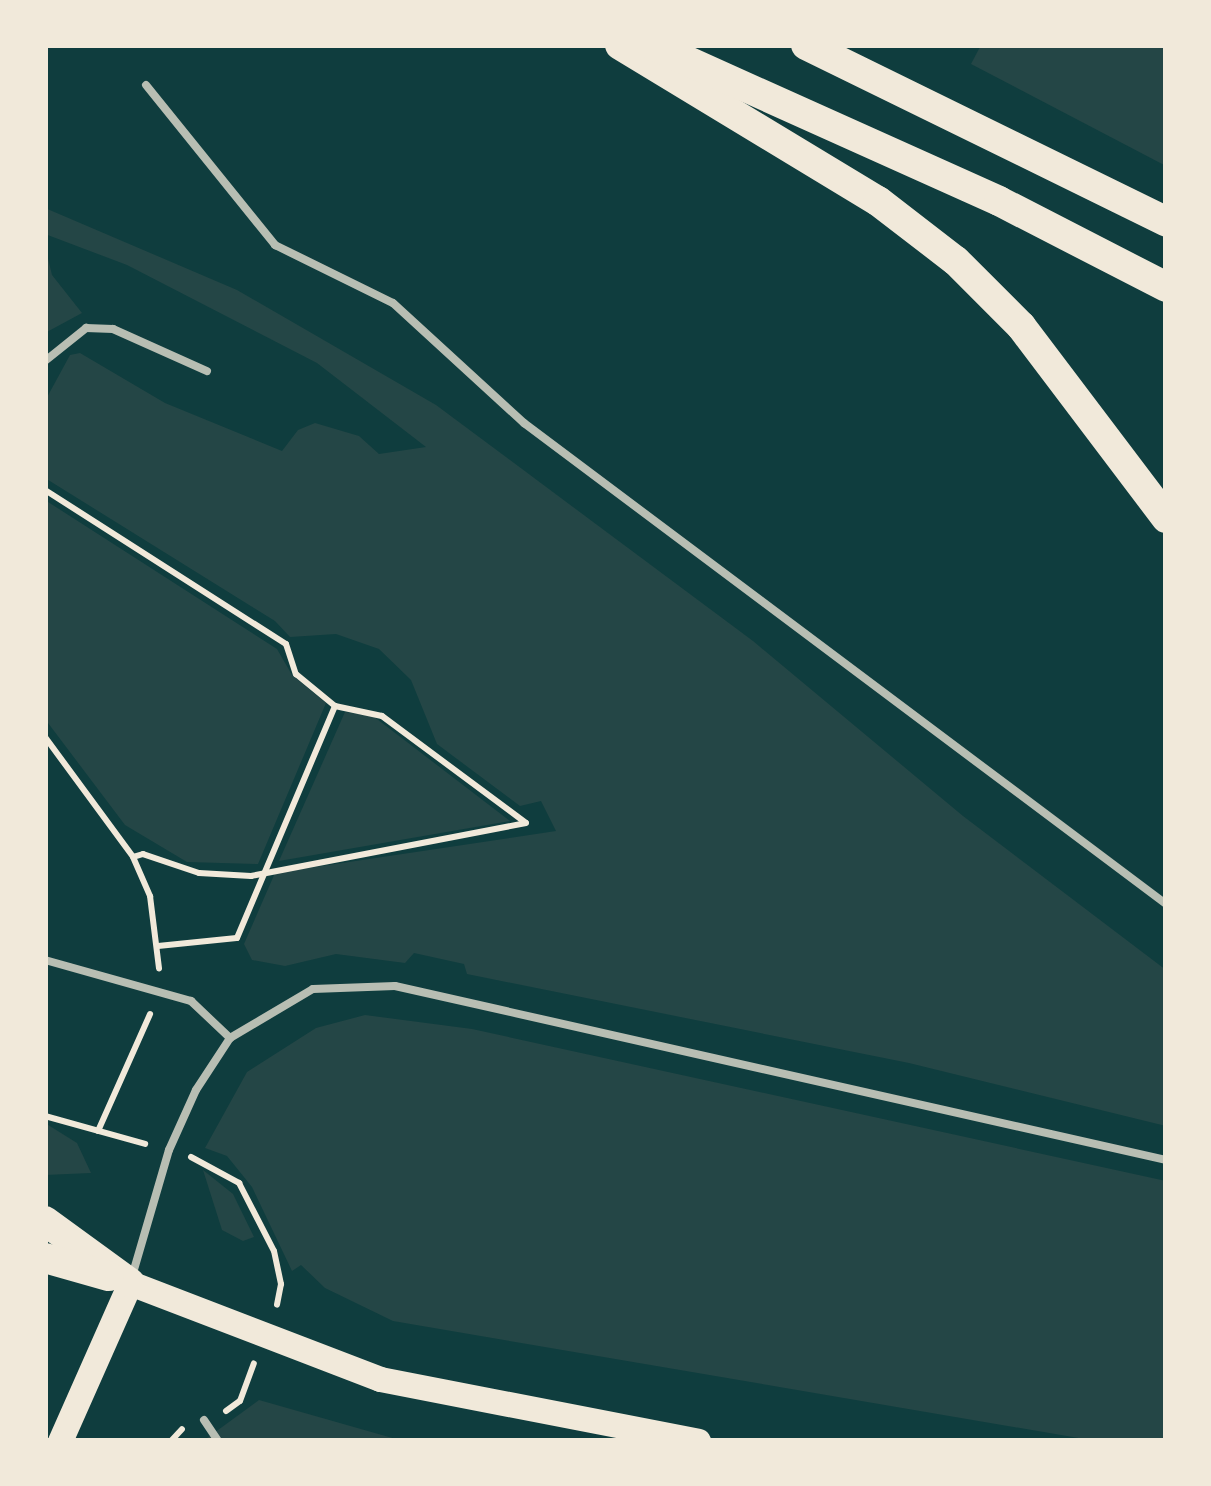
<!DOCTYPE html>
<html>
<head>
<meta charset="utf-8">
<style>
  body { margin:0 }
  #map { position:relative; width:1211px; height:1486px; overflow:hidden; background:#0f3d3e; font-family:Mulish,sans-serif }
  div>[style] { position:absolute }
  .green>* { inset:0; background:#244646 }
  .path>* { height:6px; margin:-3px; padding:0 3px; transform-origin:3px; border-radius:3px; background:#f1e9da }
  .service>* { height:8px; margin:-4px; padding:0 4px; transform-origin:4px; border-radius:4px; background:#b8beb3 }
  .primary>* { height:25px; margin:-12.5px; padding:0 12.5px; transform-origin:12.5px; border-radius:12.5px; background:#f1e9da }
  .motorway>* { height:30px; margin:-15px; padding:0 15px; transform-origin:15px; border-radius:15px; background:#f1e9da }
  span { translate:-50% -50%; white-space:nowrap; text-align:center; line-height:1.15; -webkit-text-stroke:10px #f1e9da; paint-order:stroke }
  .frame { position:absolute; inset:0; border:48px solid #f1e9da; pointer-events:none }
</style>
</head>
<body>
<div id="map">
  <div class="green">
    <div style="clip-path:polygon(981px 45px,1166px 45px,1166px 166px,971px 64px)"></div>
    <div style="clip-path:polygon(45px 208px,237px 290px,436px 405px,753px 641px,963px 816px,1166px 970px,1166px 1126px,909px 1063px,467px 974px,464px 964px,414px 953px,405px 963px,336px 954px,285px 966px,252px 960px,244px 944px,275px 873px,556px 831px,541px 801px,520px 806px,437px 744px,411px 680px,379px 649px,336px 634px,290px 637px,275px 621px,45px 478px,45px 401px,70px 355px,80px 353px,165px 403px,282px 451px,298px 430px,315px 423px,359px 436px,379px 454px,426px 447px,317px 363px,127px 265px,45px 234px)"></div>
    <div style="clip-path:polygon(45px 246px,52px 275px,82px 313px,45px 333px)"></div>
    <div style="clip-path:polygon(45px 500px,277px 649px,292px 675px,326px 703px,258px 864px,187px 862px,125px 825px,45px 719px)"></div>
    <div style="clip-path:polygon(345px 712px,373px 716px,510px 821px,279px 861px)"></div>
    <div style="clip-path:polygon(365px 1015px,472px 1029px,1166px 1181px,1166px 1441px,1096px 1441px,393px 1321px,325px 1288px,301px 1265px,292px 1271px,252px 1187px,227px 1156px,205px 1148px,247px 1072px,316px 1028px)"></div>
    <div style="clip-path:polygon(45px 1123px,77px 1143px,91px 1173px,45px 1175px)"></div>
    <div style="clip-path:polygon(203px 1170px,233px 1194px,254px 1237px,243px 1241px,222px 1230px)"></div>
    <div style="clip-path:polygon(259px 1400px,403px 1441px,203px 1441px)"></div>
  </div>
  <div class="path">
    <div style="left:45px;top:490px;width:286px;rotate:32.6deg"></div>
    <div style="left:286px;top:644px;width:32px;rotate:72deg"></div>
    <div style="left:296px;top:674px;width:50px;rotate:39.4deg"></div>
    <div style="left:335px;top:706px;width:48px;rotate:12deg"></div>
    <div style="left:382px;top:716px;width:179px;rotate:36.6deg"></div>
    <div style="left:526px;top:823px;width:280px;rotate:169.1deg"></div>
    <div style="left:251px;top:876px;width:52px;rotate:-176.7deg"></div>
    <div style="left:199px;top:873px;width:59px;rotate:-161.3deg"></div>
    <div style="left:143px;top:854px;width:10px;rotate:163deg"></div>
    <div style="left:45px;top:737px;width:149px;rotate:53.7deg"></div>
    <div style="left:133px;top:857px;width:43px;rotate:66.4deg"></div>
    <div style="left:150px;top:896px;width:73px;rotate:82.9deg"></div>
    <div style="left:158px;top:946px;width:79px;rotate:-5.8deg"></div>
    <div style="left:237px;top:938px;width:252px;rotate:-67.1deg"></div>
    <div style="left:45px;top:1116px;width:104px;rotate:15.6deg"></div>
    <div style="left:98px;top:1131px;width:128px;rotate:-66deg"></div>
    <div style="left:191px;top:1157px;width:55px;rotate:28.4deg"></div>
    <div style="left:239px;top:1183px;width:76px;rotate:62.8deg"></div>
    <div style="left:274px;top:1251px;width:34px;rotate:78deg"></div>
    <div style="left:281px;top:1284px;width:21px;rotate:101deg"></div>
    <div style="left:226px;top:1411px;width:17px;rotate:-36deg"></div>
    <div style="left:240px;top:1401px;width:40px;rotate:-69.8deg"></div>
    <div style="left:171px;top:1441px;width:16px;rotate:-47deg"></div>
  </div>
  <div class="service">
    <div style="left:146px;top:85px;width:206px;rotate:51.1deg"></div>
    <div style="left:275px;top:245px;width:131px;rotate:26.2deg"></div>
    <div style="left:393px;top:303px;width:178px;rotate:42.5deg"></div>
    <div style="left:524px;top:423px;width:802px;rotate:36.84deg"></div>
    <div style="left:45px;top:361px;width:53px;rotate:-38.8deg"></div>
    <div style="left:86px;top:328px;width:27px;rotate:2deg"></div>
    <div style="left:113px;top:329px;width:103px;rotate:24.1deg"></div>
    <div style="left:45px;top:960px;width:152px;rotate:15.7deg"></div>
    <div style="left:191px;top:1001px;width:54px;rotate:43.5deg"></div>
    <div style="left:133px;top:1273px;width:128px;rotate:-73.7deg"></div>
    <div style="left:169px;top:1150px;width:66px;rotate:-65.8deg"></div>
    <div style="left:196px;top:1090px;width:62px;rotate:-56.8deg"></div>
    <div style="left:230px;top:1038px;width:96px;rotate:-30.6deg"></div>
    <div style="left:313px;top:989px;width:82px;rotate:-2.1deg"></div>
    <div style="left:395px;top:986px;width:790px;rotate:12.72deg"></div>
    <div style="left:204px;top:1420px;width:25px;rotate:56deg"></div>
  </div>
  <div class="primary">
    <div style="left:60px;top:1441px;width:173px;rotate:-66.1deg"></div>
    <div style="left:130px;top:1283px;width:268px;rotate:21deg"></div>
    <div style="left:380px;top:1379px;width:324px;rotate:11deg"></div>
  </div>
  <div class="motorway">
    <div style="left:620px;top:45px;width:301px;rotate:31.2deg"></div>
    <div style="left:878px;top:201px;width:98px;rotate:37.6deg"></div>
    <div style="left:956px;top:261px;width:92px;rotate:45deg"></div>
    <div style="left:1021px;top:326px;width:241px;rotate:52.9deg"></div>
    <div style="left:652px;top:45px;width:380px;rotate:24.2deg"></div>
    <div style="left:999px;top:201px;width:188px;rotate:27.2deg"></div>
    <div style="left:806px;top:45px;width:401px;rotate:26.1deg"></div>
    <div style="left:45px;top:1221px;width:105px;rotate:36.1deg"></div>
    <div style="left:45px;top:1258px;width:66px;rotate:15.9deg"></div>
  </div>
  <div class="frame"></div>
</div>
</body>
</html>
